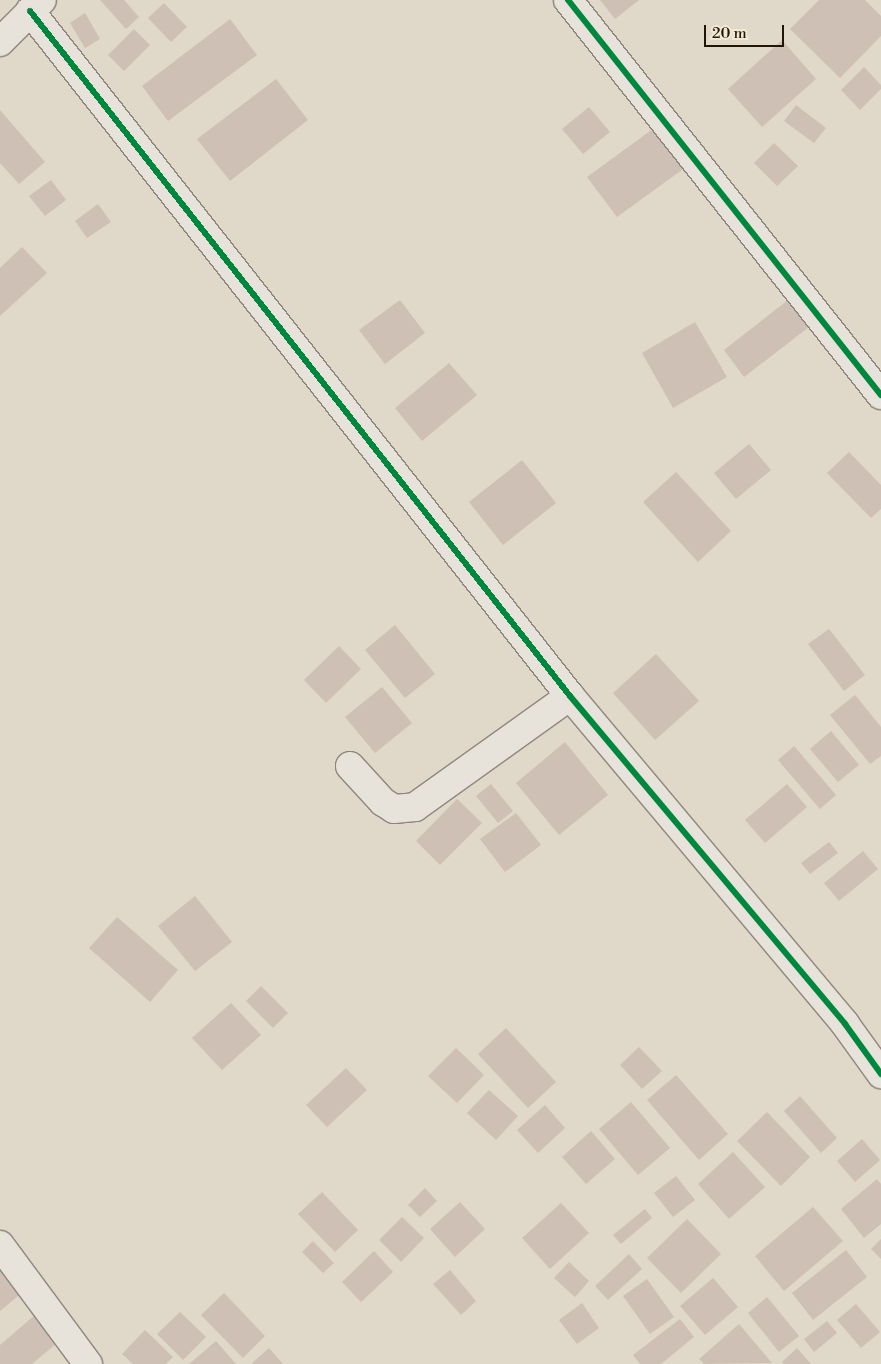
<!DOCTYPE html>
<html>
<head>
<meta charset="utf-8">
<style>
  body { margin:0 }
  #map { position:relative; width:881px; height:1364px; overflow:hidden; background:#e0d8c9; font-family:"Libre Bodoni",serif }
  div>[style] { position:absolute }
  .building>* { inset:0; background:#cec0b4 }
  .roads { filter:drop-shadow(1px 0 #8e877d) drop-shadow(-1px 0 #8e877d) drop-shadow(0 1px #8e877d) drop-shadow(0 -1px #8e877d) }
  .street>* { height:28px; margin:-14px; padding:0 14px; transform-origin:14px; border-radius:14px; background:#e7e3db }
  .secondary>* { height:28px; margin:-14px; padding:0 14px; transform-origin:14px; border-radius:14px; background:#e7e3db }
  .cycleway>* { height:6px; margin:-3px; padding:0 3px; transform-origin:3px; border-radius:3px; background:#00873e }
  span { translate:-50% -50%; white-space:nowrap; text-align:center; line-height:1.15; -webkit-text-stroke:4px #f1e8d5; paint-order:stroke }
  .scale { position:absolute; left:704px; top:25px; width:80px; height:22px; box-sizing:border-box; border:2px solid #221506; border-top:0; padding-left:6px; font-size:15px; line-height:18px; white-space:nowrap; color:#221506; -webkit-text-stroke:4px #f1e8d5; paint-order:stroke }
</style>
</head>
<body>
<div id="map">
  <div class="building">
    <div style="clip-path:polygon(100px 0,124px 0,139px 17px,126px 29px)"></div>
    <div style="clip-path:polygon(600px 0,639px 0,615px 19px)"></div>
    <div style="clip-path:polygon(819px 0,865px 0,881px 16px,881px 36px,840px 78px,790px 29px)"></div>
    <div style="clip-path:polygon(164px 3px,187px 27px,171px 42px,148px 18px)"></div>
    <div style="clip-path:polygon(85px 13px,100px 39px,85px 48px,70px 23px)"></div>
    <div style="clip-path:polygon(230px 19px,257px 55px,168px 121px,142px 86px)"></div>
    <div style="clip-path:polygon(134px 29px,150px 45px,124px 71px,108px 55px)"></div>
    <div style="clip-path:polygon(782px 40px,816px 79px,762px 127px,728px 89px)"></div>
    <div style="clip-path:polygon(864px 67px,881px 85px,881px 89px,860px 110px,841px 90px)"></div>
    <div style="clip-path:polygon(276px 79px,308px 120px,230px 181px,197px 139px)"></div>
    <div style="clip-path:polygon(796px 105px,826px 128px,814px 143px,784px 121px)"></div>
    <div style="clip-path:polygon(589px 107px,610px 132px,583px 154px,562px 129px)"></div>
    <div style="clip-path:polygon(0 110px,45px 162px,19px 184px,0 163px)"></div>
    <div style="clip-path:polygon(657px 126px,686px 167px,617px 217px,587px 177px)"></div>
    <div style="clip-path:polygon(774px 143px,798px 166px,777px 186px,754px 163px)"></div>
    <div style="clip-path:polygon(51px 180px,66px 200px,45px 216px,29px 196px)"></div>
    <div style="clip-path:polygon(98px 204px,111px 222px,87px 238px,75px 221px)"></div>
    <div style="clip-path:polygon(22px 247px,47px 273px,0 316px,0 268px)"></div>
    <div style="clip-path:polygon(400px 300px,425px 333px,385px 364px,359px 330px)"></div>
    <div style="clip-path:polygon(788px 300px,809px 327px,744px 377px,724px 350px)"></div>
    <div style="clip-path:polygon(695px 322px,727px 377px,673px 408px,642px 353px)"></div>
    <div style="clip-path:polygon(449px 363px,477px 395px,422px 441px,395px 408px)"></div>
    <div style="clip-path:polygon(749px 444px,771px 470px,736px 499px,714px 473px)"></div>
    <div style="clip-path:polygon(849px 452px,881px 485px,881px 509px,871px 518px,827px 473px)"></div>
    <div style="clip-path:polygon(522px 460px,556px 503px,503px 545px,469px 502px)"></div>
    <div style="clip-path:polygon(676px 472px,731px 531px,698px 562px,643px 502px)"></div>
    <div style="clip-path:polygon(395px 625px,435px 674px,405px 698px,365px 650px)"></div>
    <div style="clip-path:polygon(829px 629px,865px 675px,844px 691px,808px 644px)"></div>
    <div style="clip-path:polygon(339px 646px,361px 669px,326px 703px,304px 680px)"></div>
    <div style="clip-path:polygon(656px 654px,699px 701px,655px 740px,613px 693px)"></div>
    <div style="clip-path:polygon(382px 687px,412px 723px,375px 753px,345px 717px)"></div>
    <div style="clip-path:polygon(855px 695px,881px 727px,881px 756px,870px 764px,830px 715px)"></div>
    <div style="clip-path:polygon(831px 731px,859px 765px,838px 782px,810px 749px)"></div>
    <div style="clip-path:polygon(565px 742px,608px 795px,559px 835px,516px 783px)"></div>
    <div style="clip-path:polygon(794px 746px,836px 795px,820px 809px,778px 760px)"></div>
    <div style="clip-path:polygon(491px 784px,513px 811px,498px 823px,476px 796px)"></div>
    <div style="clip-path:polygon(787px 784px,807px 807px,765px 843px,745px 820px)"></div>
    <div style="clip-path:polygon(457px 799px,482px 823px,440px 865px,416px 841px)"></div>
    <div style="clip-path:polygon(516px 813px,541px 845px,505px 872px,480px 839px)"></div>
    <div style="clip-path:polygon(829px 842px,838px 853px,810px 874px,801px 863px)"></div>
    <div style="clip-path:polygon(863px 851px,878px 869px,839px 901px,824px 883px)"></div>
    <div style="clip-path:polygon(195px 896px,232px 942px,195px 971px,158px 926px)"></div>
    <div style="clip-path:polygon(117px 917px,178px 970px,150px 1002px,89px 948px)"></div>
    <div style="clip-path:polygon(261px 986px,288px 1013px,273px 1028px,246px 1001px)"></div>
    <div style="clip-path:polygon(231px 1003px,261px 1035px,222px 1070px,192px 1038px)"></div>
    <div style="clip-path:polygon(506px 1028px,556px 1082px,528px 1108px,478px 1054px)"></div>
    <div style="clip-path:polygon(639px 1047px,662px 1071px,642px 1089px,620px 1065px)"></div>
    <div style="clip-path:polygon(456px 1048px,484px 1075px,457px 1103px,428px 1076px)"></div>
    <div style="clip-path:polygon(346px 1068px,367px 1090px,327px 1127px,306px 1105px)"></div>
    <div style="clip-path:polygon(676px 1075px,728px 1134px,699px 1160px,647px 1100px)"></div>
    <div style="clip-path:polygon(489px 1090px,518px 1116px,496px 1140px,467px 1113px)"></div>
    <div style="clip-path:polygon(800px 1096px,837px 1138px,821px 1153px,784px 1111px)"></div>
    <div style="clip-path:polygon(631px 1102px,670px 1148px,638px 1175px,599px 1129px)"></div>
    <div style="clip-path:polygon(545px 1105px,565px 1128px,538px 1153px,517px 1130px)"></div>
    <div style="clip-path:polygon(767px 1112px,810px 1157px,781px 1186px,737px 1141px)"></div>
    <div style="clip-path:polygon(591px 1131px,615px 1159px,586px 1184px,562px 1157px)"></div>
    <div style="clip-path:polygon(862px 1139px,880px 1160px,855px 1182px,837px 1161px)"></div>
    <div style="clip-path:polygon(733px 1152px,765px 1187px,729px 1219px,698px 1184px)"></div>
    <div style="clip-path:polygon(676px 1176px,695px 1200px,673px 1217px,654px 1193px)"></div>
    <div style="clip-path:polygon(877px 1179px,881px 1184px,881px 1224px,864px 1238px,841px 1209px)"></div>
    <div style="clip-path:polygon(425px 1188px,437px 1201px,420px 1217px,408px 1205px)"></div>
    <div style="clip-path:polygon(322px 1192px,358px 1230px,335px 1252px,298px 1214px)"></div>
    <div style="clip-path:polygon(460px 1202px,485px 1229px,455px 1257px,430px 1229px)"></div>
    <div style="clip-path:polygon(561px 1203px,589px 1233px,550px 1269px,522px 1238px)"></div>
    <div style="clip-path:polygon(813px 1207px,843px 1241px,784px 1291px,755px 1256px)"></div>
    <div style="clip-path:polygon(645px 1209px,652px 1218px,621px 1244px,613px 1235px)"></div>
    <div style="clip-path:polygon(402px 1217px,424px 1238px,401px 1262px,379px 1240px)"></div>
    <div style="clip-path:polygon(687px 1219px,721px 1254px,681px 1293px,647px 1258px)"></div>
    <div style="clip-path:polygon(881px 1239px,881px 1259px,871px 1249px)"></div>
    <div style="clip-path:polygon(313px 1241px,334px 1263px,323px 1273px,302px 1252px)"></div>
    <div style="clip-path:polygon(846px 1250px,867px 1277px,813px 1320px,792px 1293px)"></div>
    <div style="clip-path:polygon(374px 1251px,393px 1272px,361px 1302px,342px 1282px)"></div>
    <div style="clip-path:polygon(629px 1254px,642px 1269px,608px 1300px,595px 1286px)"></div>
    <div style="clip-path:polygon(569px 1262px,589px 1281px,575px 1297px,554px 1278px)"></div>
    <div style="clip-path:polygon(0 1265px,24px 1291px,0 1311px)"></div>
    <div style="clip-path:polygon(450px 1270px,476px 1301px,461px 1315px,433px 1284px)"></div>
    <div style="clip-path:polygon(713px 1278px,738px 1307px,705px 1335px,680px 1306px)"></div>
    <div style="clip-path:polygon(647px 1279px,674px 1317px,650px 1334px,623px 1296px)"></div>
    <div style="clip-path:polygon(224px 1293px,265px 1336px,243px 1358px,201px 1315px)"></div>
    <div style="clip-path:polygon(767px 1297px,799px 1336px,779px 1352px,748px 1313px)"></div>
    <div style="clip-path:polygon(582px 1303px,599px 1328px,577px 1344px,559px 1320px)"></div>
    <div style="clip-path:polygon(856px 1304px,880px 1332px,861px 1348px,837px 1320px)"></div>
    <div style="clip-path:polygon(180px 1312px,206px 1337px,183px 1360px,157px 1334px)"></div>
    <div style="clip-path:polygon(35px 1315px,58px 1342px,32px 1364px,0 1364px,0 1345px)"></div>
    <div style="clip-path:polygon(680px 1319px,694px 1337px,661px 1364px,640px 1364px,633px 1355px)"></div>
    <div style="clip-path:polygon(827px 1321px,837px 1333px,814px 1352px,804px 1339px)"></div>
    <div style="clip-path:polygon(739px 1324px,772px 1363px,704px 1364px,699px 1359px)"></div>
    <div style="clip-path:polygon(145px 1330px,173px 1357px,166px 1364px,133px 1364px,122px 1354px)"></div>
    <div style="clip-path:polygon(216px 1341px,236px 1364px,189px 1364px)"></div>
    <div style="clip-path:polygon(269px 1348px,283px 1364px,253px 1364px,252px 1363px)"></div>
    <div style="clip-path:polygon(797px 1348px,811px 1364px,784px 1364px,782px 1362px)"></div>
  </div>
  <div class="roads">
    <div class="street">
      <div style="left:568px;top:0;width:504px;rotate:51.61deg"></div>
      <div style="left:30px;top:11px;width:872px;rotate:51.75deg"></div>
      <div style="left:570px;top:696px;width:428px;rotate:50deg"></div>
      <div style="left:845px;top:1024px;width:62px;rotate:54.2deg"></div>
      <div style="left:350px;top:766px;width:49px;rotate:47.5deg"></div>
      <div style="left:383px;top:802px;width:13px;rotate:32deg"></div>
      <div style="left:394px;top:809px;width:21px;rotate:-5deg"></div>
      <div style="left:415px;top:807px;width:191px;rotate:-35.6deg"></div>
      <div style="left:0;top:1245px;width:148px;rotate:53.5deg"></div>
    </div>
    <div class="secondary">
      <div style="left:0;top:42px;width:59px;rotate:-45deg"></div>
    </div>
  </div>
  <div class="cycleway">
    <div style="left:568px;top:0;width:504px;rotate:51.61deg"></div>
    <div style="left:30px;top:11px;width:872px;rotate:51.75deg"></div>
    <div style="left:570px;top:696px;width:428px;rotate:50deg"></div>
    <div style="left:845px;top:1024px;width:62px;rotate:54.2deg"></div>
  </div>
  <div class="scale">20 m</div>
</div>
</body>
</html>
